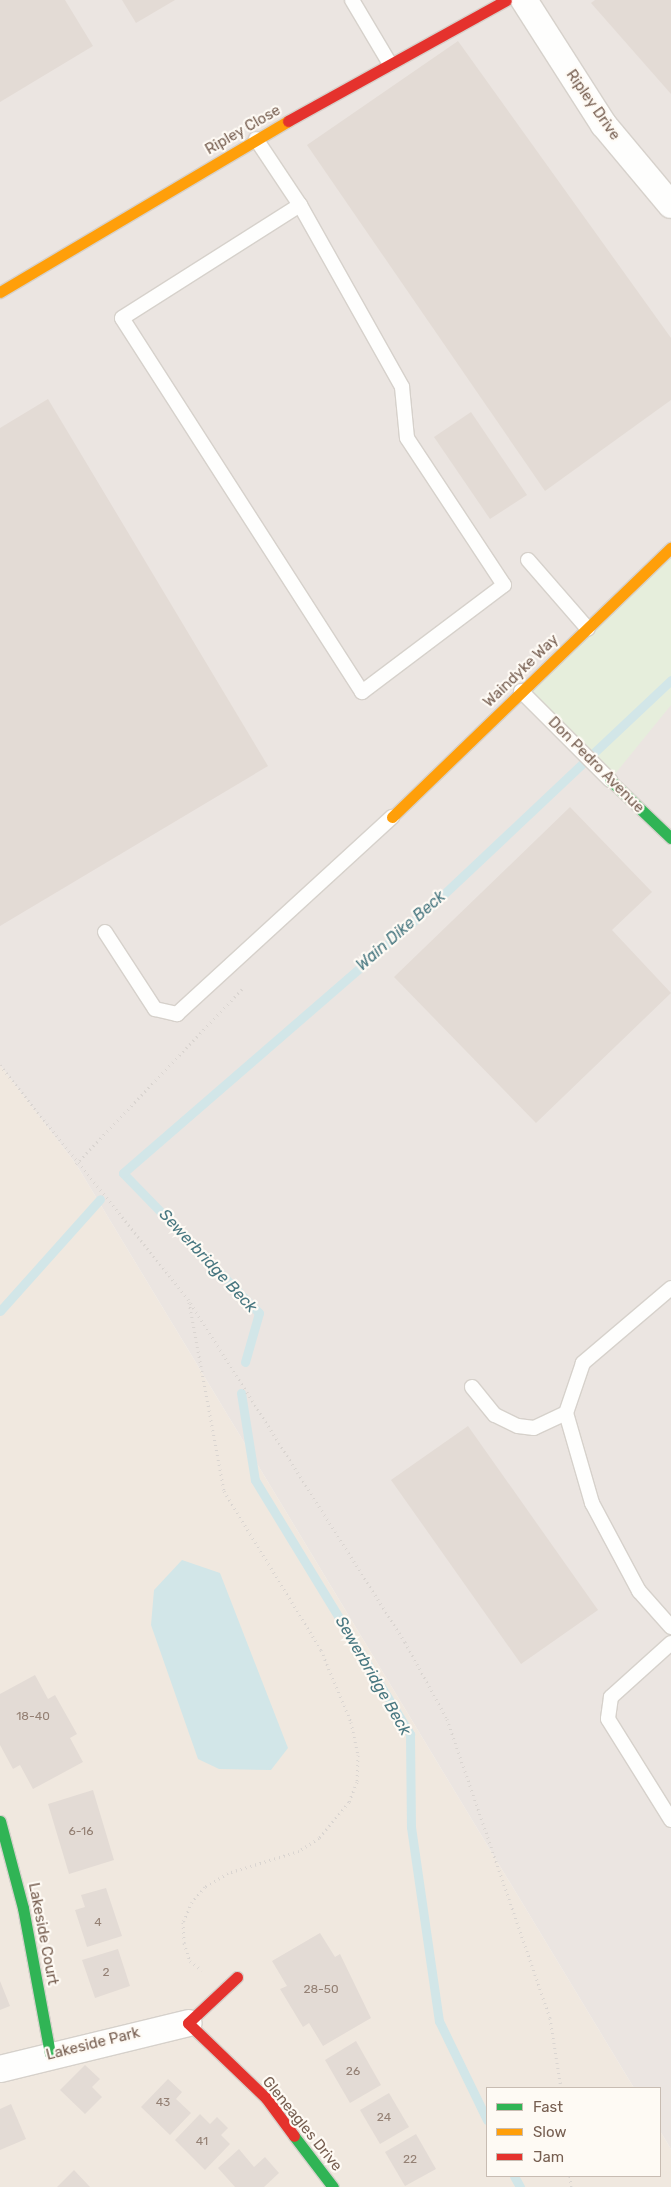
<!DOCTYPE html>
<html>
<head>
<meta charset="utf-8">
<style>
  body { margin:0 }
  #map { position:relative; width:671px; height:2187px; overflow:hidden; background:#f8f5f0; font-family:Rubik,sans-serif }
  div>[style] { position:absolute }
  .residential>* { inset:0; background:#f0e8df }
  .industrial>* { inset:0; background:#ebe5e1 }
  .green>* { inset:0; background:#e6eedc }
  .water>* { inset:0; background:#d2e6e8 }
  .stream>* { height:9px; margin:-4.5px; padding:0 4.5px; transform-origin:4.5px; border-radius:4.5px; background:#d2e6e8 }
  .building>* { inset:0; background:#e3dbd5 }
  .path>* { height:3px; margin-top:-1.5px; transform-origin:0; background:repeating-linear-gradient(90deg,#dad5d1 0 1px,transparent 0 5px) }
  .roads { filter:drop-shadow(1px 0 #d6d1cb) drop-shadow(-1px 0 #d6d1cb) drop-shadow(0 1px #d6d1cb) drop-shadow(0 -1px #d6d1cb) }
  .lane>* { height:14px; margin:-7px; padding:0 7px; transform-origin:7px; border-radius:7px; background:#fefefd }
  .street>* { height:26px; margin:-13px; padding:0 13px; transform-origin:13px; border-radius:13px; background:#fefefd }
  .fast>* { height:11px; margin:-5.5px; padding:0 5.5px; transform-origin:5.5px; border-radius:5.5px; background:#30b455 }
  .slow>* { height:11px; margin:-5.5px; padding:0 5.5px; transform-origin:5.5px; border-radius:5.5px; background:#ff9f0a }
  .jam>* { height:11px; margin:-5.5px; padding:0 5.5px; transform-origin:5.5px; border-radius:5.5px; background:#e5322d }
  span { translate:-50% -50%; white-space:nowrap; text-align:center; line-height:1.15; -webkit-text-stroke:4.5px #fefaf4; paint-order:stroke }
  .number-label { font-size:12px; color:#948074 }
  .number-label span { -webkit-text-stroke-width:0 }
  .street-label { font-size:15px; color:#765e50 }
  .water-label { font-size:16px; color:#487780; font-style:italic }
  .legend { position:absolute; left:486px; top:2087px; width:175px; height:90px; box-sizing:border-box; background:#fefaf4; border:1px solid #c8bcb2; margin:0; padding:6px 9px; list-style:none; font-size:15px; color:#765e50 }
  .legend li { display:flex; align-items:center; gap:10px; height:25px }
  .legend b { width:25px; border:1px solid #c8bcb2 }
</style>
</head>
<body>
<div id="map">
  <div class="residential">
    <div style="clip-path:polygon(0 1065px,76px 1164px,634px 2088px,487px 2088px,487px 2176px,660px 2176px,660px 2131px,671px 2149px,671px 2187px,0 2187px)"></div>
  </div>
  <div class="industrial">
    <div style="clip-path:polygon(0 0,671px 0,671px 2149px,660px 2131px,660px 2088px,634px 2088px,76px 1164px,0 1065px)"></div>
  </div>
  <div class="green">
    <div style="clip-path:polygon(671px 548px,671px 705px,610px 780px,521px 691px)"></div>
  </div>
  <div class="water">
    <div style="clip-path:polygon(182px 1560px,220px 1573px,288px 1748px,271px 1770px,219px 1769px,198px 1759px,151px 1625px,154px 1590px)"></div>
  </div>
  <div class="stream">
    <div style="left:0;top:1311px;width:150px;rotate:-48.2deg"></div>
    <div style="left:245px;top:1362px;width:51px;rotate:-74.1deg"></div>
    <div style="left:259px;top:1313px;width:195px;rotate:-134.2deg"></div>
    <div style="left:123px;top:1173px;width:403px;rotate:-40.9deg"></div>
    <div style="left:428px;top:909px;width:334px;rotate:-43.3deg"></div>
    <div style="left:241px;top:1393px;width:88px;rotate:80.9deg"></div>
    <div style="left:255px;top:1480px;width:298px;rotate:58.6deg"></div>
    <div style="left:410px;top:1734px;width:93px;rotate:89.4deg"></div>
    <div style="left:411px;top:1827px;width:196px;rotate:81.8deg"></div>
    <div style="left:439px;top:2021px;width:110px;rotate:64.1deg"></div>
    <div style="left:514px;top:2176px;width:13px;rotate:61deg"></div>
  </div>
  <div class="building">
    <div style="clip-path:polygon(0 0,65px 0,93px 46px,0 102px)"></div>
    <div style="clip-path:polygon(122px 0,175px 0,136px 23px)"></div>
    <div style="clip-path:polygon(595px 0,671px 0,671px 94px,591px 3px)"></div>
    <div style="clip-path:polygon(458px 41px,671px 338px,671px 400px,545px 491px,307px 145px)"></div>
    <div style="clip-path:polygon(48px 399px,268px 766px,0 926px,0 428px)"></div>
    <div style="clip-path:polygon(471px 412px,527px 495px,490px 519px,434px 437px)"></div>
    <div style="clip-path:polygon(570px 807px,652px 892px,612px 930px,671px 993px,536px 1123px,394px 977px)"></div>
    <div style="clip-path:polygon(468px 1426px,598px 1610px,521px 1664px,391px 1480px)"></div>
    <div style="clip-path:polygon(35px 1675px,48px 1699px,55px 1695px,77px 1734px,70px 1738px,83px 1762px,33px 1789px,20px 1765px,13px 1769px,0 1745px,0 1694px)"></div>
    <div style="clip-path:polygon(93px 1790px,114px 1860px,69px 1874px,48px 1804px)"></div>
    <div style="clip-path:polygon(106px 1888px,122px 1936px,87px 1947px,75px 1910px,85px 1907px,81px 1895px)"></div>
    <div style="clip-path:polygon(320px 1933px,335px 1957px,340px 1954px,371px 2018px,323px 2046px,309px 2023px,303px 2027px,280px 1989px,287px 1986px,272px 1961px)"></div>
    <div style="clip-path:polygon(118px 1949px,130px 1986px,95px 1998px,82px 1960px)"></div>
    <div style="clip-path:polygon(0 1981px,10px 2006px,0 2010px)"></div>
    <div style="clip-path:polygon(356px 2041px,381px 2085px,350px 2103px,325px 2060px)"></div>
    <div style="clip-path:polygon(85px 2065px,100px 2079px,92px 2087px,102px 2097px,85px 2114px,60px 2090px)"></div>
    <div style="clip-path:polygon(168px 2079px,182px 2092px,176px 2099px,191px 2113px,170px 2135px,141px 2107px)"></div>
    <div style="clip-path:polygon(389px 2093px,409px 2127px,380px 2144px,360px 2110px)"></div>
    <div style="clip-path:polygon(11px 2104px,26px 2139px,0 2150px,0 2109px)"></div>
    <div style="clip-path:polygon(200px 2114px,210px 2124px,217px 2117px,228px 2128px,221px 2135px,230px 2144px,205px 2170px,175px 2140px)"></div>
    <div style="clip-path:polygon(416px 2134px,436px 2169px,405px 2186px,385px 2152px)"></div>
    <div style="clip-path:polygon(239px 2149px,254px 2167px,265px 2157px,279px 2173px,264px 2187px,235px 2187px,218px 2168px)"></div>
    <div style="clip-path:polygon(74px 2170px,90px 2187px,57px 2187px)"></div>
  </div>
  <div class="path">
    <div style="left:0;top:1065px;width:300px;rotate:51.2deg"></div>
    <div style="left:188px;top:1299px;width:406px;rotate:57.7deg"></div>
    <div style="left:405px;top:1642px;width:88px;rotate:61.4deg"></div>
    <div style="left:447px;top:1719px;width:316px;rotate:71deg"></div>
    <div style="left:550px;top:2018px;width:71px;rotate:81.1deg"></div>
    <div style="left:76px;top:1164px;width:244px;rotate:-46.5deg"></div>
    <div style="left:189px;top:1302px;width:192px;rotate:79.5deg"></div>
    <div style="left:224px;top:1491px;width:186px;rotate:58.6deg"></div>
    <div style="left:321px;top:1650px;width:78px;rotate:67.4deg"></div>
    <div style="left:351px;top:1722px;width:34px;rotate:78deg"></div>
    <div style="left:358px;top:1755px;width:27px;rotate:92deg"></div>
    <div style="left:357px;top:1782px;width:22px;rotate:112deg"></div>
    <div style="left:349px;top:1802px;width:47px;rotate:129.8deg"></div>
    <div style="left:319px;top:1838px;width:24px;rotate:147deg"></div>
    <div style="left:299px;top:1851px;width:74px;rotate:162.8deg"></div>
    <div style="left:228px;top:1873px;width:27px;rotate:149deg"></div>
    <div style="left:205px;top:1887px;width:20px;rotate:131deg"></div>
    <div style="left:192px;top:1902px;width:22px;rotate:114deg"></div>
    <div style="left:183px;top:1922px;width:21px;rotate:87deg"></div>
    <div style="left:184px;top:1943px;width:19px;rotate:72deg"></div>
    <div style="left:190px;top:1961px;width:15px;rotate:37deg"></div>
    <div style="left:570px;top:2176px;width:11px;rotate:85deg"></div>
  </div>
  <div class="roads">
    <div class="lane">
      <div style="left:352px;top:0;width:74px;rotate:59.3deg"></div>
      <div style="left:256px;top:139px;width:79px;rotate:56.3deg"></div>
      <div style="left:300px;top:205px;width:209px;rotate:60.7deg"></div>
      <div style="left:402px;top:387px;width:51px;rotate:84.4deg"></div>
      <div style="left:407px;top:438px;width:176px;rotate:56.6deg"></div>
      <div style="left:504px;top:585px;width:178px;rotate:143deg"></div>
      <div style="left:362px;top:692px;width:444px;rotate:-122.7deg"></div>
      <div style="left:122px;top:318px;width:211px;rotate:-32.4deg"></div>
      <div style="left:528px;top:560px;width:91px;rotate:49deg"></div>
      <div style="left:521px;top:691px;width:126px;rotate:45deg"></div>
      <div style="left:105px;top:932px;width:92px;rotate:57deg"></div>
      <div style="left:155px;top:1009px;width:23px;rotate:13deg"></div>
      <div style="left:177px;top:1014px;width:292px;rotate:-42.5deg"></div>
      <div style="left:671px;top:1288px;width:116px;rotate:139.6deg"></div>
      <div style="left:583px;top:1363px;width:53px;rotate:108.8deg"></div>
      <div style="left:566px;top:1413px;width:94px;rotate:73.9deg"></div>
      <div style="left:592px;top:1503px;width:100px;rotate:61.9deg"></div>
      <div style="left:639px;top:1591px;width:48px;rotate:48.4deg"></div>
      <div style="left:472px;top:1387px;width:36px;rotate:51deg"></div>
      <div style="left:495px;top:1415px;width:25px;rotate:26deg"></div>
      <div style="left:518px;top:1426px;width:16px;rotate:7deg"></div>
      <div style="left:534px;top:1428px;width:35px;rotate:-25deg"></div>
      <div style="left:671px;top:1643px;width:81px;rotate:138deg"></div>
      <div style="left:611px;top:1697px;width:22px;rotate:98deg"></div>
      <div style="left:608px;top:1719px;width:119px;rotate:58deg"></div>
    </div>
    <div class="street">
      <div style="left:524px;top:0;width:148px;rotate:57.4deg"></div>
      <div style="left:604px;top:125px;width:104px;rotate:50.1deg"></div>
      <div style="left:0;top:2069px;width:194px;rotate:-13.7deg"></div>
    </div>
    <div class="fast">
      <div style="left:610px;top:780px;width:84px;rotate:43.6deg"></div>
      <div style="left:0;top:1821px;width:90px;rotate:75.2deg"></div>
      <div style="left:23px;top:1908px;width:148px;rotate:79.5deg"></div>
      <div style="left:294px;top:2136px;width:64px;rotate:52.6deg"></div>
    </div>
    <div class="slow">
      <div style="left:0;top:292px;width:335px;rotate:-30.7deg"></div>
      <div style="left:392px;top:817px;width:388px;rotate:-44deg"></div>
    </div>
    <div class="jam">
      <div style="left:288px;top:121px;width:249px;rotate:-29deg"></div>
      <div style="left:237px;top:1977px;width:67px;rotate:136.8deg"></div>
      <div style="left:188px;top:2023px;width:108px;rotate:43.9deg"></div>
      <div style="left:266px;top:2098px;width:47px;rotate:53.6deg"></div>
    </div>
  </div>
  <div class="number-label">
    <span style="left:33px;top:1717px">18-40</span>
    <span style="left:81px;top:1832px">6-16</span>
    <span style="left:98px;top:1923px">4</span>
    <span style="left:106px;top:1973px">2</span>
    <span style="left:321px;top:1990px">28-50</span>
    <span style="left:353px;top:2072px">26</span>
    <span style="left:163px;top:2103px">43</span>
    <span style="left:384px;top:2118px">24</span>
    <span style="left:202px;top:2142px">41</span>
    <span style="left:410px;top:2160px">22</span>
  </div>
  <div class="street-label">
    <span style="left:593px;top:105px;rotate:55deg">Ripley Drive</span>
    <span style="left:243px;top:130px;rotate:-30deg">Ripley Close</span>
    <span style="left:521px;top:671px;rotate:-44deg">Waindyke Way</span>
    <span style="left:596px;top:765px;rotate:45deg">Don Pedro Avenue</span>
    <span style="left:43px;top:1934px;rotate:79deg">Lakeside Court</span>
    <span style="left:93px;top:2044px;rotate:-14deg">Lakeside Park</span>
    <span style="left:302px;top:2124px;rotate:51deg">Gleneagles Drive</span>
  </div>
  <div class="water-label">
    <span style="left:401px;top:931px;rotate:-41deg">Wain Dike Beck</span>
    <span style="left:208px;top:1261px;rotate:47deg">Sewerbridge Beck</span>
    <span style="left:373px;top:1676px;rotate:60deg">Sewerbridge Beck</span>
  </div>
  <ul class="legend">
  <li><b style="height:6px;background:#30b455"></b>Fast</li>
  <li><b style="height:6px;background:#ff9f0a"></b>Slow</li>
  <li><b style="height:6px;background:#e5322d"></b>Jam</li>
  </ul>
</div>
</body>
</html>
